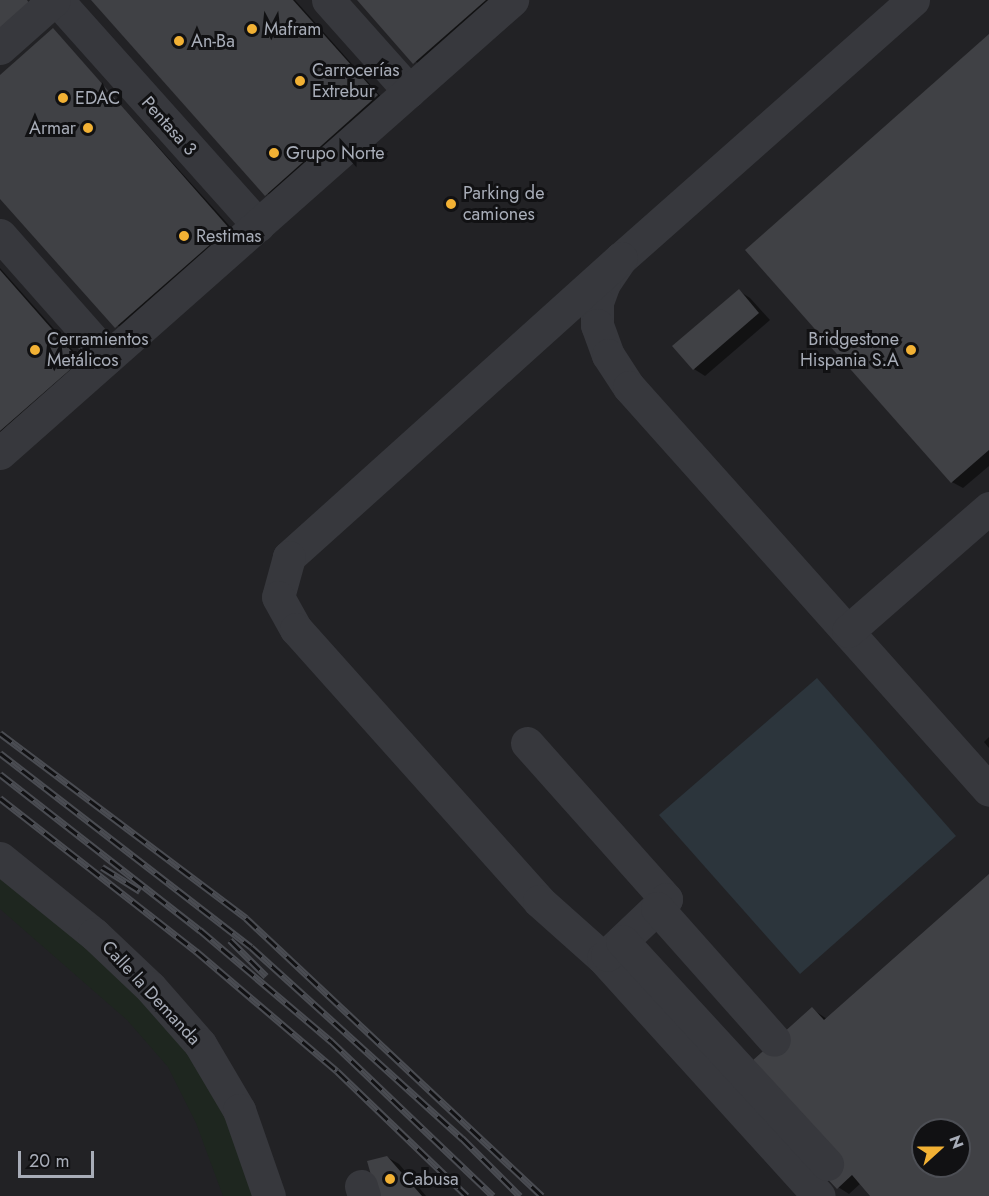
<!DOCTYPE html>
<html>
<head>
<meta charset="utf-8">
<style>
  body { margin:0 }
  #map { position:relative; width:989px; height:1196px; overflow:hidden; background:#161618; font-family:Jost,sans-serif }
  div>[style] { position:absolute }
  .built>* { inset:0; background:#222225 }
  .green>* { inset:0; background:#1e261f }
  .water>* { inset:0; background:#2c353c }
  .shadow>* { inset:0; background:#0007 }
  .building>* { inset:0; background:#404145 }
  .minor>* { height:33px; margin:-16.5px; padding:0 16.5px; transform-origin:16.5px; border-radius:16.5px; background:#37383d }
  .rail>* { height:7px; margin-top:-3.5px; transform-origin:0; background:repeating-linear-gradient(90deg,#111113 0 14px,#4a4c52 0 28px); box-sizing:border-box; border-block:2px solid #4a4c52 }
  .dots>* { width:16px; height:16px; translate:-50% -50%; box-sizing:border-box; border:3px solid #111113; border-radius:50% }
  span { translate:-50% -50%; white-space:nowrap; text-align:center; line-height:1.15; -webkit-text-stroke:6px #111113; paint-order:stroke }
  .poi-label { font-size:18px; color:#a8adb8 }
  .left { translate:0 -50%; text-align:left }
  .right { translate:-100% -50%; text-align:right }
  .street-label { font-size:18px; color:#a8adb8 }
  .north { position:absolute; left:911px; top:1118px; width:60px; height:60px; box-sizing:border-box; background:#111113; border:2px solid #4d4f55; border-radius:50%; rotate:69deg; font-size:16px; font-weight:700; line-height:24px; text-align:center; color:#a8adb8 }
  .north::after { content:''; display:block; margin:auto; width:21px; height:27px; background:#f2b134; clip-path:polygon(50% 0,100% 100%,50% 72%,0 100%) }
  .scale { position:absolute; left:18px; top:1151px; width:76px; height:27px; box-sizing:border-box; border:3px solid #a8adb8; border-top:0; padding-left:8px; font-size:18px; line-height:21px; white-space:nowrap; color:#a8adb8; -webkit-text-stroke:4px #111113; paint-order:stroke }
</style>
</head>
<body>
<div id="map">
  <div class="built">
    <div style="clip-path:polygon(evenodd,0 0,989px 0,989px 1196px,0 1196px,0 0,923px 1130px,959px 1130px,959px 1166px,923px 1166px,923px 1130px)"></div>
  </div>
  <div class="green">
    <div style="clip-path:polygon(0 875px,35px 901px,170px 1027px,218px 1099px,254px 1196px,223px 1196px,196px 1123px,168px 1067px,127px 1020px,0 909px)"></div>
  </div>
  <div class="water">
    <div style="clip-path:polygon(817px 678px,956px 836px,800px 974px,659px 815px)"></div>
  </div>
  <div class="shadow">
    <div style="clip-path:polygon(93px 0,295px 0,384px 100px,273px 199px)"></div>
    <div style="clip-path:polygon(359px 0,498px 0,421px 67px)"></div>
    <div style="clip-path:polygon(53px 30px,235px 232px,123px 331px,0 196px,0 77px)"></div>
    <div style="clip-path:polygon(989px 36px,989px 466px,963px 488px,952px 482px)"></div>
    <div style="clip-path:polygon(0 268px,86px 365px,0 441px)"></div>
    <div style="clip-path:polygon(739px 291px,750px 298px,770px 320px,705px 376px,694px 369px)"></div>
    <div style="clip-path:polygon(989px 737px,989px 748px,984px 742px)"></div>
    <div style="clip-path:polygon(evenodd,989px 876px,989px 1196px,872px 1196px,861px 1183px,849px 1194px,838px 1187px,812px 1009px,827px 1019px,989px 876px,923px 1130px,959px 1130px,959px 1166px,923px 1166px,923px 1130px)"></div>
    <div style="clip-path:polygon(387px 1157px,399px 1164px,426px 1196px,378px 1196px)"></div>
  </div>
  <div class="building">
    <div style="clip-path:polygon(0 0,27px 0,29px 3px,0 28px)"></div>
    <div style="clip-path:polygon(91px 0,293px 0,378px 95px,265px 196px)"></div>
    <div style="clip-path:polygon(357px 0,486px 0,413px 64px)"></div>
    <div style="clip-path:polygon(53px 28px,229px 228px,115px 328px,0 199px,0 75px)"></div>
    <div style="clip-path:polygon(989px 34px,989px 450px,951px 483px,745px 250px)"></div>
    <div style="clip-path:polygon(0 270px,80px 361px,0 431px)"></div>
    <div style="clip-path:polygon(739px 289px,759px 313px,693px 370px,672px 346px)"></div>
    <div style="clip-path:polygon(evenodd,989px 874px,989px 1196px,870px 1196px,852px 1175px,837px 1189px,820px 1171px,752px 1061px,812px 1007px,824px 1020px,989px 874px,923px 1130px,959px 1130px,959px 1166px,923px 1166px,923px 1130px)"></div>
    <div style="clip-path:polygon(387px 1156px,422px 1196px,377px 1196px,367px 1161px)"></div>
  </div>
  <div class="minor">
    <div style="left:57px;top:0;width:302px;rotate:48.2deg"></div>
    <div style="left:328px;top:0;width:122px;rotate:48.3deg"></div>
    <div style="left:913px;top:0;width:390px;rotate:138.5deg"></div>
    <div style="left:621px;top:258px;width:30px;rotate:124deg"></div>
    <div style="left:604px;top:283px;width:20px;rotate:110deg"></div>
    <div style="left:597px;top:302px;width:23px;rotate:90deg"></div>
    <div style="left:597px;top:325px;width:32px;rotate:70deg"></div>
    <div style="left:608px;top:355px;width:38px;rotate:57deg"></div>
    <div style="left:629px;top:387px;width:540px;rotate:48.23deg"></div>
    <div style="left:0;top:48px;width:72px;rotate:-41.6deg"></div>
    <div style="left:0;top:235px;width:163px;rotate:48.5deg"></div>
    <div style="left:621px;top:258px;width:447px;rotate:138deg"></div>
    <div style="left:289px;top:557px;width:41px;rotate:105.4deg"></div>
    <div style="left:278px;top:597px;width:37px;rotate:61deg"></div>
    <div style="left:296px;top:629px;width:365px;rotate:48.2deg"></div>
    <div style="left:539px;top:901px;width:86px;rotate:41.7deg"></div>
    <div style="left:603px;top:958px;width:321px;rotate:47.8deg"></div>
    <div style="left:0;top:453px;width:684px;rotate:-41.5deg"></div>
    <div style="left:848px;top:631px;width:187px;rotate:-41.1deg"></div>
    <div style="left:527px;top:743px;width:209px;rotate:48.3deg"></div>
    <div style="left:666px;top:899px;width:81px;rotate:136.5deg"></div>
    <div style="left:0;top:858px;width:121px;rotate:39deg"></div>
    <div style="left:94px;top:934px;width:77px;rotate:43.4deg"></div>
    <div style="left:150px;top:987px;width:76px;rotate:48.7deg"></div>
    <div style="left:200px;top:1044px;width:77px;rotate:59.4deg"></div>
    <div style="left:239px;top:1110px;width:91px;rotate:70.8deg"></div>
    <div style="left:657px;top:908px;width:176px;rotate:48.4deg"></div>
    <div style="left:622px;top:941px;width:303px;rotate:47.4deg"></div>
    <div style="left:361px;top:1186px;width:10px;rotate:73deg"></div>
  </div>
  <div class="rail">
    <div style="left:0;top:733px;width:308px;rotate:36.9deg"></div>
    <div style="left:246px;top:918px;width:406px;rotate:43.2deg"></div>
    <div style="left:0;top:753px;width:317px;rotate:37.7deg"></div>
    <div style="left:251px;top:947px;width:285px;rotate:42.2deg"></div>
    <div style="left:462px;top:1138px;width:82px;rotate:45deg"></div>
    <div style="left:0;top:774px;width:254px;rotate:38deg"></div>
    <div style="left:200px;top:930px;width:172px;rotate:40.3deg"></div>
    <div style="left:331px;top:1041px;width:224px;rotate:43.7deg"></div>
    <div style="left:0;top:798px;width:249px;rotate:38deg"></div>
    <div style="left:196px;top:951px;width:185px;rotate:40.4deg"></div>
    <div style="left:337px;top:1071px;width:180px;rotate:43.9deg"></div>
    <div style="left:102px;top:867px;width:45px;rotate:32.3deg"></div>
    <div style="left:230px;top:940px;width:51px;rotate:45deg"></div>
  </div>
  <div class="dots">
    <div style="left:252px;top:29px;background:#f2b134"></div>
    <div style="left:179px;top:41px;background:#f2b134"></div>
    <div style="left:300px;top:81px;background:#f2b134"></div>
    <div style="left:63px;top:98px;background:#f2b134"></div>
    <div style="left:88px;top:128px;background:#f2b134"></div>
    <div style="left:274px;top:153px;background:#f2b134"></div>
    <div style="left:451px;top:204px;background:#f2b134"></div>
    <div style="left:184px;top:236px;background:#f2b134"></div>
    <div style="left:35px;top:350px;background:#f2b134"></div>
    <div style="left:911px;top:350px;background:#f2b134"></div>
    <div style="left:390px;top:1179px;background:#f2b134"></div>
  </div>
  <div class="poi-label">
    <span class="left" style="left:264px;top:29px">Mafram</span>
    <span class="left" style="left:191px;top:41px">An-Ba</span>
    <span class="left" style="left:312px;top:81px">Carrocerías<br>Extrebur</span>
    <span class="left" style="left:75px;top:98px">EDAC</span>
    <span class="right" style="left:76px;top:128px">Armar</span>
    <span class="left" style="left:286px;top:153px">Grupo Norte</span>
    <span class="left" style="left:463px;top:204px">Parking de<br>camiones</span>
    <span class="left" style="left:196px;top:236px">Restimas</span>
    <span class="left" style="left:47px;top:350px">Cerramientos<br>Metálicos</span>
    <span class="right" style="left:899px;top:350px">Bridgestone<br>Hispania S.A</span>
    <span class="left" style="left:402px;top:1179px">Cabusa</span>
  </div>
  <div class="street-label">
    <span style="left:169px;top:126px;rotate:48deg">Pentasa 3</span>
    <span style="left:151px;top:993px;rotate:47deg">Calle la Demanda</span>
  </div>
  <div class="north">N</div>
  <div class="scale">20 m</div>
</div>
</body>
</html>
